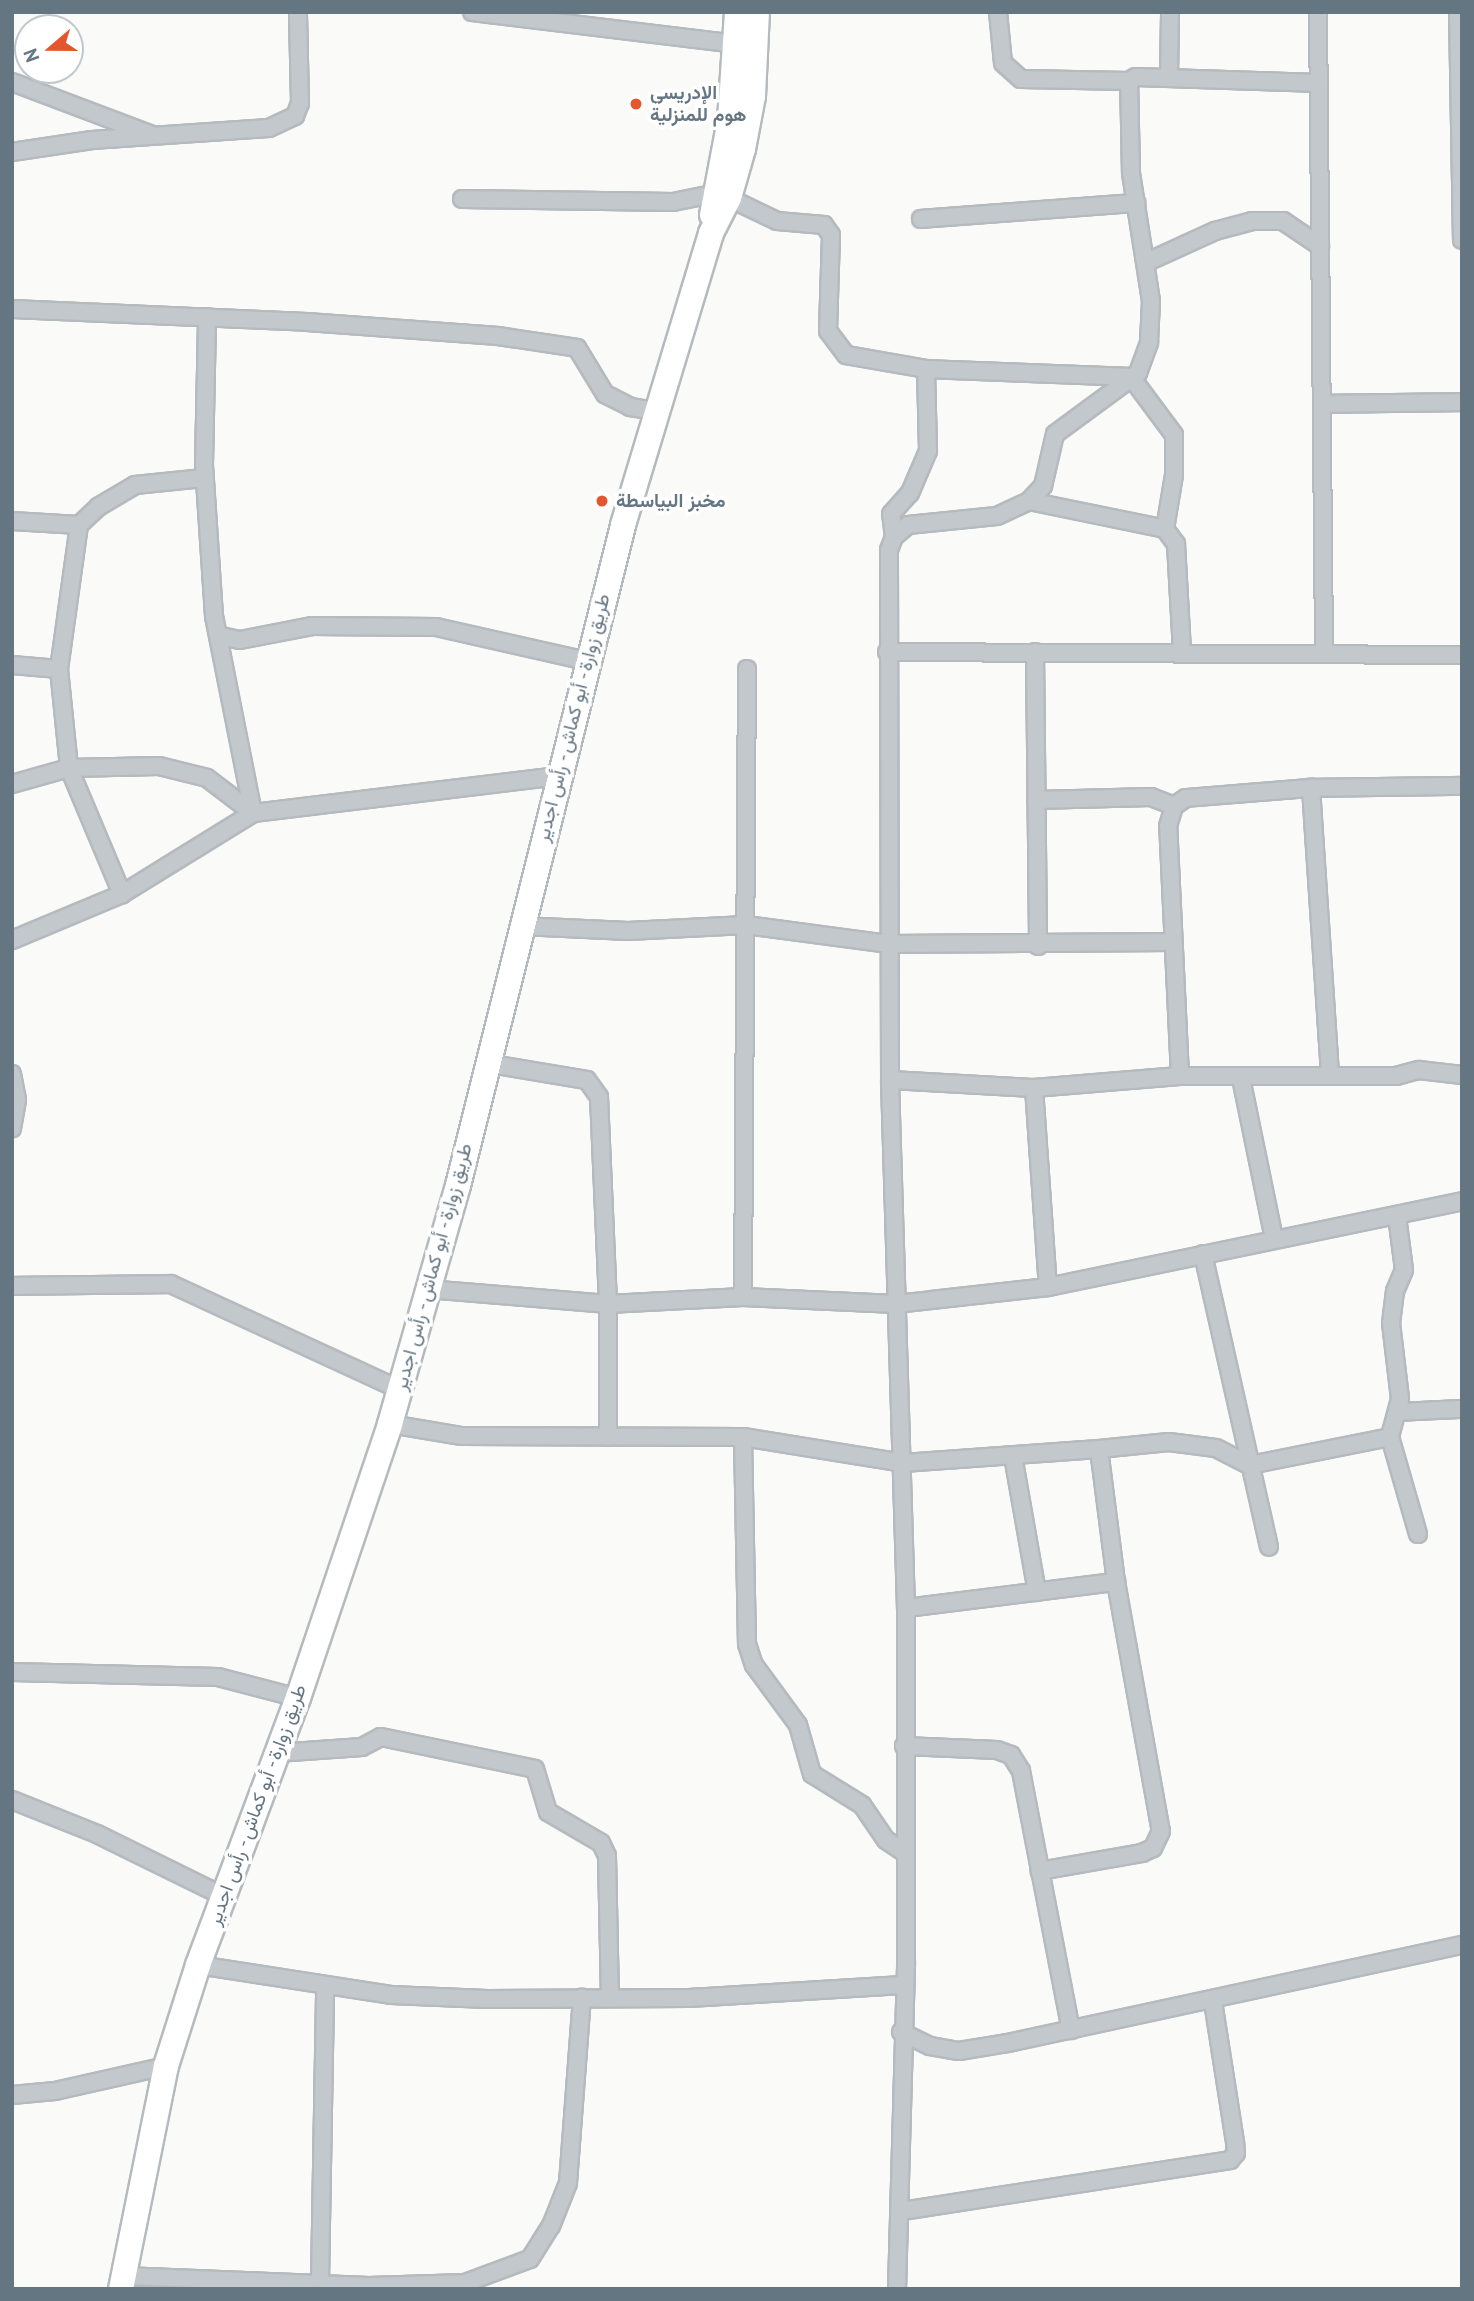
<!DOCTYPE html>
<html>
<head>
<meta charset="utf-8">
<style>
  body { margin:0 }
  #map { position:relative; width:1474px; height:2301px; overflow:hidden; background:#fafaf8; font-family:"PT Sans",Vazirmatn,sans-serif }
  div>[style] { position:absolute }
  .roads { filter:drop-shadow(2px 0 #b5babe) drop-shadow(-2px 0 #b5babe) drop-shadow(0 2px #b5babe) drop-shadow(0 -2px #b5babe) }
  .street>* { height:16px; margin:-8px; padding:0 8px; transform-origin:8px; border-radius:8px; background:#c3c8cc }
  .primary>* { height:24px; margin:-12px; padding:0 12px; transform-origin:12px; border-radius:12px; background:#fff }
  .dots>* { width:19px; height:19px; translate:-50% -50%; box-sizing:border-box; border:4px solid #fff; border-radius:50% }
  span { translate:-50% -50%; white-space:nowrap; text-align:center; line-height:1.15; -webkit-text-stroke:7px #fff; paint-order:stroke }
  .poi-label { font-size:19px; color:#657683; font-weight:700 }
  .left { translate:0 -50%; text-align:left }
  .street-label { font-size:19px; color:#657683 }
  .frame { position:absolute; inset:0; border:14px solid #657683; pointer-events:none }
  .north { position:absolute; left:14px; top:14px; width:70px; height:70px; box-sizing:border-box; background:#fff; border:2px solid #c1c8cd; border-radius:50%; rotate:250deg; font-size:19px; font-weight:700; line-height:28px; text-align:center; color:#657683 }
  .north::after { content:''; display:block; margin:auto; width:24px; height:32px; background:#e4572e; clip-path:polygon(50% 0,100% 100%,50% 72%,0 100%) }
</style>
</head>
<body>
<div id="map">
  <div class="roads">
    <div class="street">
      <div style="left:472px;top:12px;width:267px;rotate:6.9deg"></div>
      <div style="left:998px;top:12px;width:51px;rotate:84.4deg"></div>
      <div style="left:1003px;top:63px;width:24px;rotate:42deg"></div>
      <div style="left:1021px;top:79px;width:108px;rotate:1.1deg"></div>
      <div style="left:1318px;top:12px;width:641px;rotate:89.46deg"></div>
      <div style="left:1458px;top:12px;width:228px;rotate:89deg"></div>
      <div style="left:1169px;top:78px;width:66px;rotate:-89.1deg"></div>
      <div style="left:12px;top:82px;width:150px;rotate:20.7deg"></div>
      <div style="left:12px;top:152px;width:81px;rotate:-8.5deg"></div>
      <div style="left:92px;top:140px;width:177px;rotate:-3.9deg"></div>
      <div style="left:269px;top:128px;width:29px;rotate:-25deg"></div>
      <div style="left:295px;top:116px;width:14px;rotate:-69deg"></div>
      <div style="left:300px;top:103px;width:91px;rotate:-91.3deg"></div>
      <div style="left:462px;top:199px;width:211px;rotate:0.8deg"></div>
      <div style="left:673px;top:202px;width:41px;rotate:-11.3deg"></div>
      <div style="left:713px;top:194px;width:16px;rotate:14deg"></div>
      <div style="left:729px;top:198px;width:53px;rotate:25.6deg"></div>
      <div style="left:777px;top:221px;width:47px;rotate:4.9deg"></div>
      <div style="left:824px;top:225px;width:12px;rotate:55deg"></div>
      <div style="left:831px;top:235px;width:96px;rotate:91.8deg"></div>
      <div style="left:828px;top:331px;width:30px;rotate:53deg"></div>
      <div style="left:846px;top:355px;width:81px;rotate:9.9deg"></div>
      <div style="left:926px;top:369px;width:205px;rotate:2.2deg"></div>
      <div style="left:921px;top:219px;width:216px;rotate:-4.3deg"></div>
      <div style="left:1147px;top:262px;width:75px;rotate:-24.5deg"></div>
      <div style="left:1215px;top:231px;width:38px;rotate:-15deg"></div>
      <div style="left:1252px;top:221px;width:31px"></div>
      <div style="left:1283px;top:221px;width:45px;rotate:34deg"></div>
      <div style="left:12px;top:309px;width:295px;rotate:2.5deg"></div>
      <div style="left:307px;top:322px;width:192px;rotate:4.2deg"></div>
      <div style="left:498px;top:336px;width:80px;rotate:8.6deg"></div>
      <div style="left:577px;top:348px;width:54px;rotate:58.7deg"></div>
      <div style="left:605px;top:394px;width:28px;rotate:27deg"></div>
      <div style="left:630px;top:407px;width:25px;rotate:9deg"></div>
      <div style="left:1131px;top:377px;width:72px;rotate:53.4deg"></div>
      <div style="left:1174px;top:435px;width:40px;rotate:90deg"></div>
      <div style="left:1174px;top:475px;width:55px;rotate:99.5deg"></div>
      <div style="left:1322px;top:404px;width:140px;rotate:-0.8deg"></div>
      <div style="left:1029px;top:501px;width:139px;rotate:11.6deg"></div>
      <div style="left:1165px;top:529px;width:19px;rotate:54deg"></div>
      <div style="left:1176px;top:544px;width:109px;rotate:86.8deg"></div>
      <div style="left:12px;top:521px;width:67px;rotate:3.4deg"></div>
      <div style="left:79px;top:525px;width:145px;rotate:97.9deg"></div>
      <div style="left:59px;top:669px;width:100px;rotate:84.2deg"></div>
      <div style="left:69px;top:768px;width:137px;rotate:67.2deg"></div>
      <div style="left:79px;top:525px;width:26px;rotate:-43deg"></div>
      <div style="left:98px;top:507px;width:43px;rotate:-30.7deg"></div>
      <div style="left:135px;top:485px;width:69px;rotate:-5.8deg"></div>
      <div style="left:894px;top:537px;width:23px;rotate:-97deg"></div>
      <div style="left:891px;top:514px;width:28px;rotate:-48deg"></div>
      <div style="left:910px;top:493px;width:46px;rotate:-66.8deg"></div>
      <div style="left:928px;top:451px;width:82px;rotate:-91.4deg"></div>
      <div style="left:221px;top:636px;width:19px;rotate:12deg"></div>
      <div style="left:240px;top:640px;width:73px;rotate:-11deg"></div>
      <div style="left:312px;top:626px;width:124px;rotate:0.5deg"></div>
      <div style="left:436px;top:627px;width:155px;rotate:12.7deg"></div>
      <div style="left:887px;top:652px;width:575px;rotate:0.3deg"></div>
      <div style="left:1035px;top:652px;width:294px;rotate:89.4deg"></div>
      <div style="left:12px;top:665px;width:47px;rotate:4.9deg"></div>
      <div style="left:12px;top:784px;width:59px;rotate:-15.7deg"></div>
      <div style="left:69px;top:768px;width:90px;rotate:-1.3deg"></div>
      <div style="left:159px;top:766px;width:49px;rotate:14deg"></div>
      <div style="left:207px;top:778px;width:58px;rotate:37.3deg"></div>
      <div style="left:253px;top:813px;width:201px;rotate:-101.2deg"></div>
      <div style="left:214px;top:616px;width:152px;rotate:-93.8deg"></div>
      <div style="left:204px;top:464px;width:147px;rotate:-88.8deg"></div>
      <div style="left:1036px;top:800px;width:115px;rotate:-1.5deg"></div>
      <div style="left:1151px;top:797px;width:25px;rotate:21deg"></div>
      <div style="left:521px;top:926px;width:107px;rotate:2.7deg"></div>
      <div style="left:628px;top:931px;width:118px;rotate:-2.9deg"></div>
      <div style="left:746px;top:925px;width:143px;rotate:7.6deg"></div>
      <div style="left:888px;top:944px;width:285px;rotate:-0.4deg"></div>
      <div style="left:12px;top:940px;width:119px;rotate:-22.7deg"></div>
      <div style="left:122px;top:894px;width:154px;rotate:-31.7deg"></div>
      <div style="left:253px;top:813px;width:306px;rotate:-6.9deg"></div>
      <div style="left:485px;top:1063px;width:103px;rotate:9.5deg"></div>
      <div style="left:587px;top:1080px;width:21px;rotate:55deg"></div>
      <div style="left:599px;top:1097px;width:207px;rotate:87.5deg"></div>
      <div style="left:608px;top:1304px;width:133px;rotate:90deg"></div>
      <div style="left:12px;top:1074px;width:26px;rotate:79deg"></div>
      <div style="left:17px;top:1100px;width:29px;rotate:100deg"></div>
      <div style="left:1330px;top:1074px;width:287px;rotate:-93.8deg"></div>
      <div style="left:1311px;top:788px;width:151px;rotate:-0.8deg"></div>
      <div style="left:1180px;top:1076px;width:250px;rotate:-92.7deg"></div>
      <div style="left:1168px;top:826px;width:21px;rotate:-73deg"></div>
      <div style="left:1174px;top:806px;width:14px;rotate:-34deg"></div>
      <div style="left:1186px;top:798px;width:125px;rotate:-4.6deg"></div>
      <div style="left:1241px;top:1078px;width:164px;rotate:78.4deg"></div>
      <div style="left:890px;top:1080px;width:144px;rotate:3.2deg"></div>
      <div style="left:1034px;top:1088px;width:199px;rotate:86deg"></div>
      <div style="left:1034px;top:1088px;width:146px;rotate:-4.7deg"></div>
      <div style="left:1180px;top:1076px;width:216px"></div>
      <div style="left:1396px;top:1076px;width:24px;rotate:-15deg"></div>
      <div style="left:1419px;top:1070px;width:43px;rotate:6.6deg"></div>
      <div style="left:1397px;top:1216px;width:54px;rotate:82.6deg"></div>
      <div style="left:1404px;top:1270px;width:23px;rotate:113deg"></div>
      <div style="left:1395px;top:1291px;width:32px;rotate:97deg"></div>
      <div style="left:1391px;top:1323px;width:77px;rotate:83.2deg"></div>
      <div style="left:1400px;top:1399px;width:39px;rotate:105deg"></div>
      <div style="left:1390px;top:1437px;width:101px;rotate:73.9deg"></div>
      <div style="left:1203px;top:1254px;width:300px;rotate:77.3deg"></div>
      <div style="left:12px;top:1286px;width:159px;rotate:-0.7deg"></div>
      <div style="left:171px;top:1284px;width:252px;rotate:24.8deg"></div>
      <div style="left:427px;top:1289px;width:182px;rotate:4.7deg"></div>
      <div style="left:608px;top:1304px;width:135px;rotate:-3deg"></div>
      <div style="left:743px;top:1297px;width:153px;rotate:2.6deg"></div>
      <div style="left:896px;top:1304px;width:153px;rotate:-6.4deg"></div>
      <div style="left:1048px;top:1287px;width:423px;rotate:-11.7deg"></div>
      <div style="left:743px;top:1297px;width:628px;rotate:-89.64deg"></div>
      <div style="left:1398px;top:1412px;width:64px;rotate:-2.7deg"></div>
      <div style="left:390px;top:1424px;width:73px;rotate:9.5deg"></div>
      <div style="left:462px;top:1436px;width:281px;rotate:0.2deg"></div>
      <div style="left:743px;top:1437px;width:162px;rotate:9.2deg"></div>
      <div style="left:903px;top:1463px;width:196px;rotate:-4.1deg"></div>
      <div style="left:1099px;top:1449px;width:134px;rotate:82.7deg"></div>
      <div style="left:1116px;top:1582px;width:253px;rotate:79.8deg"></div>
      <div style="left:1161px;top:1831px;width:19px;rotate:115deg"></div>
      <div style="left:1153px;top:1848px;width:12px;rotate:156deg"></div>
      <div style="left:1142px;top:1853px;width:104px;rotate:170deg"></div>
      <div style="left:743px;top:1437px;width:207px;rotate:88.9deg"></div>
      <div style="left:747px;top:1644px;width:22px;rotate:72deg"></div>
      <div style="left:754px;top:1665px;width:74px;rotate:53.7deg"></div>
      <div style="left:798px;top:1725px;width:51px;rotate:74.1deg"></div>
      <div style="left:812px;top:1774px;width:59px;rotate:31.8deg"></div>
      <div style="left:862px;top:1805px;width:42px;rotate:55.6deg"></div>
      <div style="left:886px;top:1840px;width:23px;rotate:34deg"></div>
      <div style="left:1099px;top:1449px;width:70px;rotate:-5.7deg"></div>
      <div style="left:1169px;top:1442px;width:47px;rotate:7.3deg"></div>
      <div style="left:1216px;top:1448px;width:38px;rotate:27deg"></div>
      <div style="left:1250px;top:1465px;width:143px;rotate:-11.3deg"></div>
      <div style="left:1013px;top:1456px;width:138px;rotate:80deg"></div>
      <div style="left:906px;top:1608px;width:212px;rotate:-7.1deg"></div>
      <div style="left:12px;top:1672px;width:206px;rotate:1.4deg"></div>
      <div style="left:218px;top:1677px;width:83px;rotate:14.7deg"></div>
      <div style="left:904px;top:1746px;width:93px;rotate:2.5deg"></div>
      <div style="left:997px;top:1750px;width:15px;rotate:20deg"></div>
      <div style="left:1011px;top:1755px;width:19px;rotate:58deg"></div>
      <div style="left:1021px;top:1771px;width:264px;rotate:79.1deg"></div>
      <div style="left:277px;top:1753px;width:85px;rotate:-4deg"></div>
      <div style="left:362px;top:1747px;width:21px;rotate:-28deg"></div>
      <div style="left:381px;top:1737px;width:157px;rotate:11.7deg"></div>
      <div style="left:535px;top:1769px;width:45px;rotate:73.2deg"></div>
      <div style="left:548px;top:1812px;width:61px;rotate:30.3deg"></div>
      <div style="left:601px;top:1843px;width:14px;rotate:65deg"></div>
      <div style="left:607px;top:1856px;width:142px;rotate:88.8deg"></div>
      <div style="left:12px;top:1800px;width:92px;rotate:21.8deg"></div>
      <div style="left:97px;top:1834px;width:143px;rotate:26.2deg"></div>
      <div style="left:198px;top:1965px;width:195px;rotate:8.8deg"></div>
      <div style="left:391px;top:1995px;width:96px;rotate:2.4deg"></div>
      <div style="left:487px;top:1999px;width:202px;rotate:-0.3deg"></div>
      <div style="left:689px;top:1998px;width:214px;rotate:-3.5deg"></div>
      <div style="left:901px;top:2032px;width:32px;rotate:26deg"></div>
      <div style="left:930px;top:2046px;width:29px;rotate:10deg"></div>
      <div style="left:959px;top:2051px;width:50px;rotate:-9.3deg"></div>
      <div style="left:1008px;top:2043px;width:464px;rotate:-12.2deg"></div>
      <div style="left:12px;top:2095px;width:43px;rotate:-5.3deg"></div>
      <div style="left:55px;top:2091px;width:114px;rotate:-12.7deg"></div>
      <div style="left:902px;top:2211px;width:332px;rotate:-8.8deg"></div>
      <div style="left:1230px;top:2160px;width:9px;rotate:-49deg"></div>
      <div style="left:1236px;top:2153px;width:11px;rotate:-95deg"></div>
      <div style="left:1235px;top:2142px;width:143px;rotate:-98.9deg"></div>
      <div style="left:123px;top:2276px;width:246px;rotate:2.3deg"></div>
      <div style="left:369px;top:2286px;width:96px;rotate:-1.8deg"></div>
      <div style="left:465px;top:2283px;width:69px;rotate:-20.3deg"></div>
      <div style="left:530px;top:2259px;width:39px;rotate:-58deg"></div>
      <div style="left:551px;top:2226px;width:46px;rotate:-68.4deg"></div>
      <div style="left:568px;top:2183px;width:186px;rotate:-85.7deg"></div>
      <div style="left:320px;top:2282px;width:295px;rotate:-89deg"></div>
      <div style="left:897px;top:2289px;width:327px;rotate:-88.4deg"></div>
      <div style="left:906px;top:1962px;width:354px;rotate:-90deg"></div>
      <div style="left:906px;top:1608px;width:528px;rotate:-91.74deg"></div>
      <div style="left:890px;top:1080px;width:530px;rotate:-90.11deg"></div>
      <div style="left:889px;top:550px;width:14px;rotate:-69deg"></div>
      <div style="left:894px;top:537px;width:18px;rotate:-41deg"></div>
      <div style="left:908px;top:525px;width:89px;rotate:-5.8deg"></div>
      <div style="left:997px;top:516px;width:35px;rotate:-25deg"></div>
      <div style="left:1029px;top:501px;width:21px;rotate:-47deg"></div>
      <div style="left:1043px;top:486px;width:53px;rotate:-77deg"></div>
      <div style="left:1055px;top:434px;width:103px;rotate:-36.3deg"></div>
      <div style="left:1138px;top:373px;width:33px;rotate:-70deg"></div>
      <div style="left:1149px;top:342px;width:41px;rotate:-87.2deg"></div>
      <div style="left:1151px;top:301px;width:130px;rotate:-98.9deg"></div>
      <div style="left:1131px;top:173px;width:92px;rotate:-91.2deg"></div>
      <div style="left:1129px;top:81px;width:8px;rotate:-30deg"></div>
      <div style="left:1136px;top:77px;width:183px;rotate:1.9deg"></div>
    </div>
    <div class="primary">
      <div style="left:712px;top:215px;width:97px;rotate:-79.3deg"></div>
      <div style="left:730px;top:120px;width:108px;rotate:-86.3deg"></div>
      <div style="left:121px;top:2289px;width:227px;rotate:-78.6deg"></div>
      <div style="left:166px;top:2066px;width:106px;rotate:-72.4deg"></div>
      <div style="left:198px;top:1965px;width:285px;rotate:-69.5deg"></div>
      <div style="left:298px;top:1698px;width:289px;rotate:-71.4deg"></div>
      <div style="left:390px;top:1424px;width:248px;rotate:-74.1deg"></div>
      <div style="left:458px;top:1186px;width:681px;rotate:-75.98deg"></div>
      <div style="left:623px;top:525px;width:305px;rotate:-73.2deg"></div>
      <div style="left:711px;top:233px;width:39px;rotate:-63deg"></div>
      <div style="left:729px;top:198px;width:51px;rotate:-74.1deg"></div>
      <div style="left:743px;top:149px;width:54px;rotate:-79.3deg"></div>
      <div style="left:753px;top:96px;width:84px;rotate:-87.3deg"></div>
    </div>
  </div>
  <div class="dots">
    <div style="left:636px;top:104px;background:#e4572e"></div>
    <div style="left:602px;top:501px;background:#e4572e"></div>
  </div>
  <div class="poi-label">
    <span class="left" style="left:650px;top:104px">الإدريسي<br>هوم للمنزلية</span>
    <span class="left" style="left:616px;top:501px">مخبز البياسطة</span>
  </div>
  <div class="street-label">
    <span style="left:573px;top:718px;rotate:-76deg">طريق زوارة - أبو كماش - رأس اجدير</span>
    <span style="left:433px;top:1267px;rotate:-75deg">طريق زوارة - أبو كماش - رأس اجدير</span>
    <span style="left:257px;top:1805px;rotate:-70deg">طريق زوارة - أبو كماش - رأس اجدير</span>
  </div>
  <div class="frame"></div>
  <div class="north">N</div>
</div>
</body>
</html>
